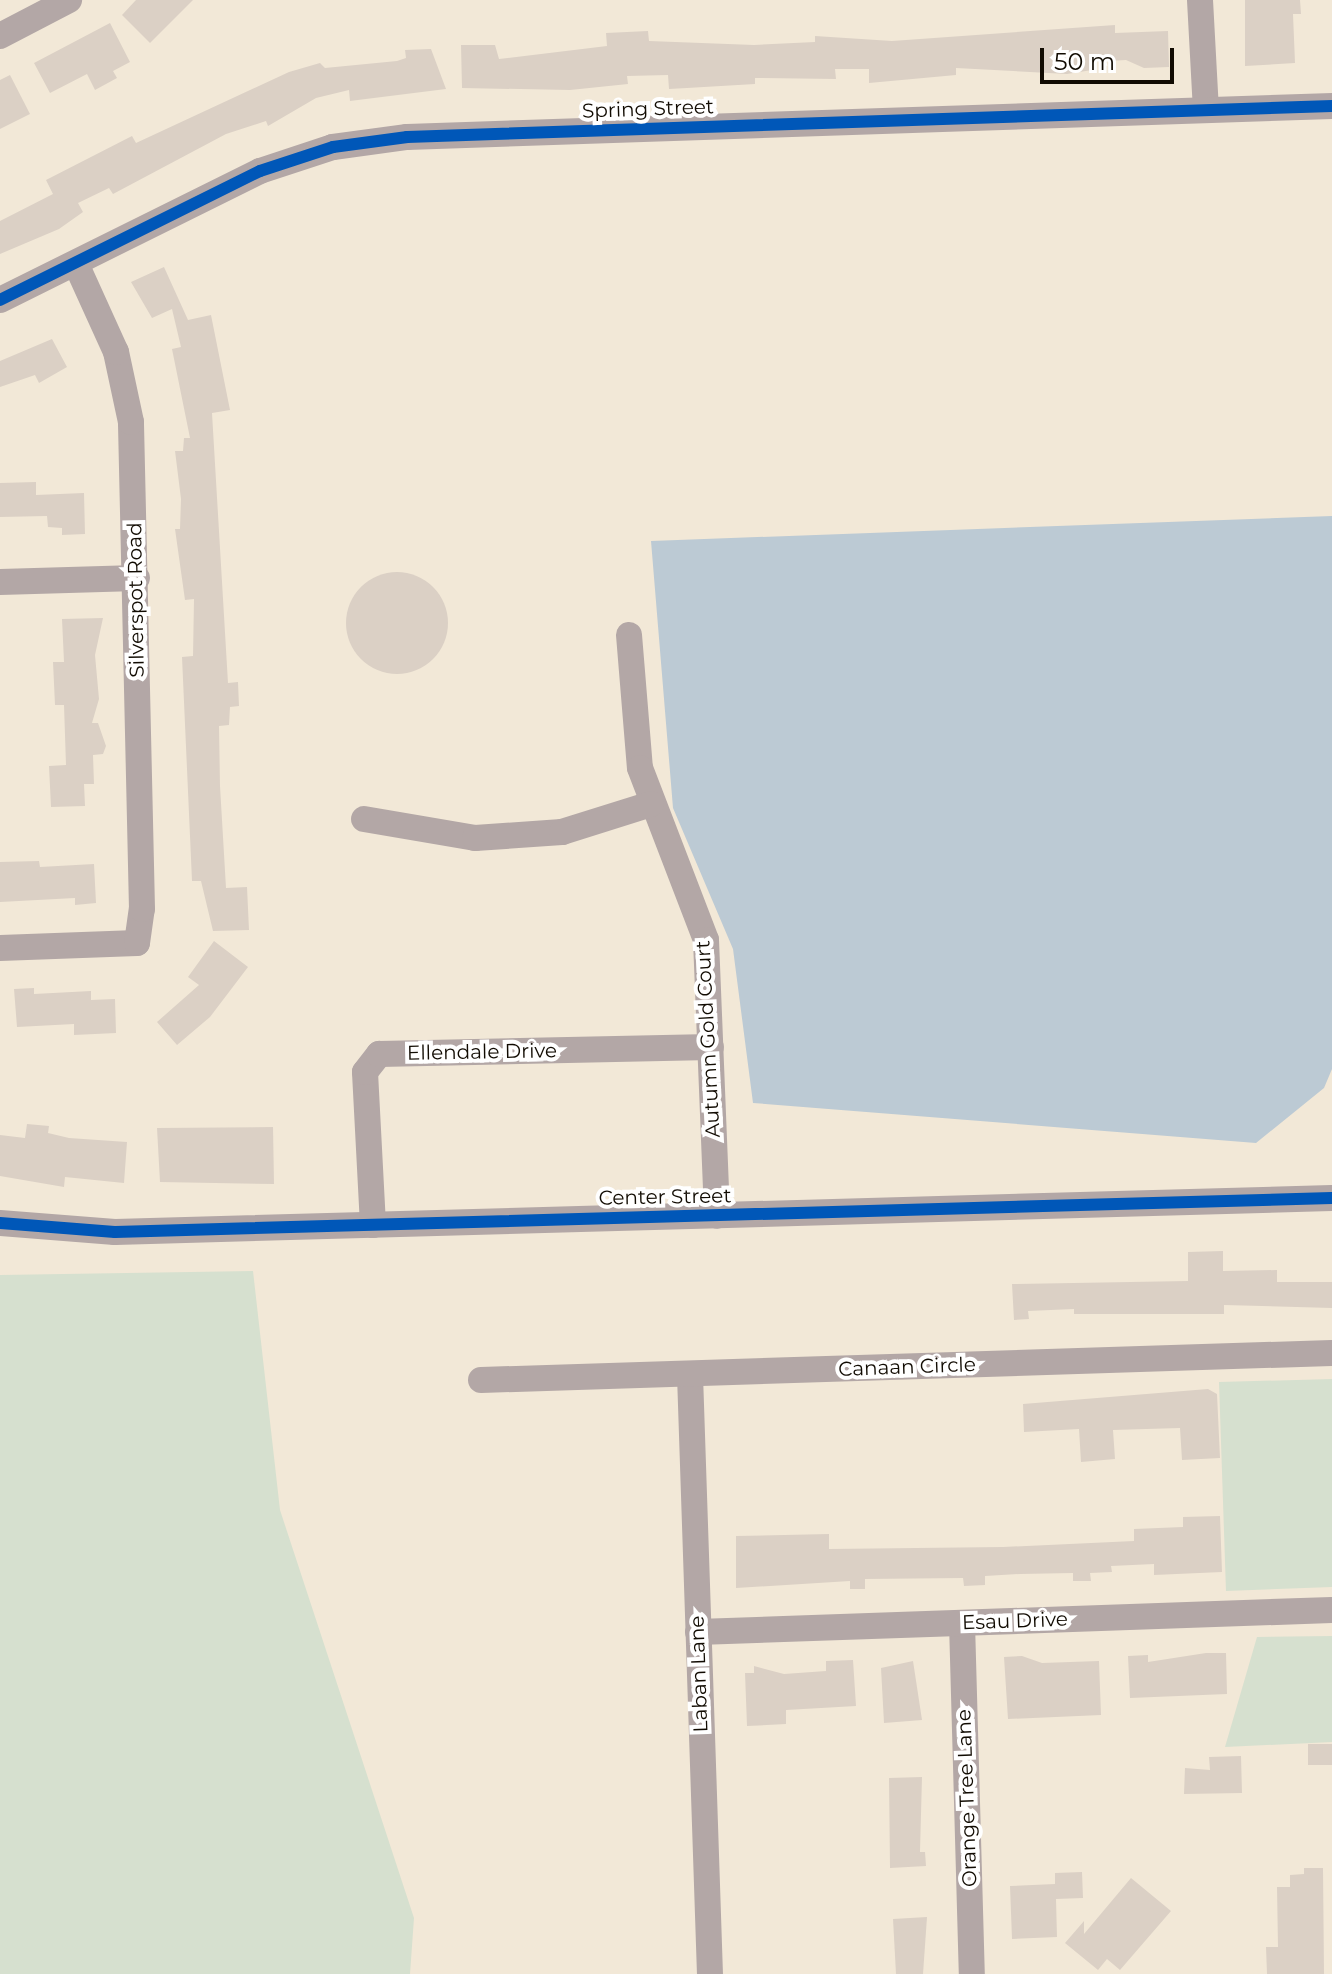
<!DOCTYPE html>
<html>
<head>
<meta charset="utf-8">
<style>
  body { margin:0 }
  #map { position:relative; width:1332px; height:1974px; overflow:hidden; background:#f2e8d7; font-family:Montserrat,sans-serif }
  div>[style] { position:absolute }
  .green>* { inset:0; background:#d6e0cf }
  .water>* { inset:0; background:#bccad4 }
  .building>* { inset:0; background:#dbd0c5 }
  .round { border-radius:50% }
  .minor>* { height:26px; margin:-13px; padding:0 13px; transform-origin:13px; border-radius:13px; background:#b3a7a6 }
  .cycleway>* { height:12px; margin:-6px; padding:0 6px; transform-origin:6px; border-radius:6px; background:#0057b8 }
  span { translate:-50% -50%; white-space:nowrap; text-align:center; line-height:1.15; -webkit-text-stroke:8px #fff; paint-order:stroke }
  .street-label { font-size:20px; color:#110b02 }
  .scale { position:absolute; left:1040px; top:48px; width:134px; height:36px; box-sizing:border-box; border:4px solid #110b02; border-top:0; padding-left:10px; font-size:24px; line-height:28px; white-space:nowrap; color:#110b02; -webkit-text-stroke:6px #fff; paint-order:stroke }
</style>
</head>
<body>
<div id="map">
  <div class="green">
    <div style="clip-path:polygon(253px 1271px,280px 1510px,414px 1918px,410px 1974px,0 1974px,0 1275px)"></div>
    <div style="clip-path:polygon(1332px 1379px,1332px 1587px,1226px 1591px,1219px 1382px)"></div>
    <div style="clip-path:polygon(1332px 1636px,1332px 1742px,1225px 1747px,1257px 1637px)"></div>
  </div>
  <div class="water">
    <div style="clip-path:polygon(1332px 516px,1332px 1069px,1324px 1088px,1256px 1143px,753px 1103px,733px 949px,673px 808px,651px 541px)"></div>
  </div>
  <div class="building">
    <div style="clip-path:polygon(136px 0,193px 0,150px 43px,122px 15px)"></div>
    <div style="clip-path:polygon(1245px 0,1300px 0,1301px 14px,1293px 14px,1295px 63px,1245px 66px)"></div>
    <div style="clip-path:polygon(110px 23px,130px 62px,113px 71px,117px 78px,95px 90px,87px 74px,50px 93px,34px 63px)"></div>
    <div style="clip-path:polygon(1115px 25px,1115px 33px,1168px 31px,1169px 67px,1144px 68px,1126px 60px,1092px 62px,1092px 70px,1067px 74px,956px 68px,956px 75px,869px 83px,869px 69px,835px 69px,836px 79px,755px 78px,755px 84px,687px 88px,669px 89px,668px 75px,627px 76px,628px 84px,570px 90px,462px 88px,461px 45px,495px 45px,499px 59px,607px 46px,606px 33px,648px 31px,649px 41px,754px 45px,815px 42px,815px 36px,892px 41px)"></div>
    <div style="clip-path:polygon(431px 49px,446px 89px,350px 101px,349px 90px,316px 98px,268px 126px,266px 121px,226px 134px,113px 194px,109px 188px,78px 203px,83px 212px,59px 229px,0 254px,0 221px,53px 194px,46px 180px,132px 136px,136px 143px,289px 72px,320px 63px,325px 68px,397px 61px,406px 58px,405px 50px)"></div>
    <div style="clip-path:polygon(10px 75px,30px 114px,0 129px,0 80px)"></div>
    <div style="clip-path:polygon(164px 267px,188px 320px,211px 315px,230px 410px,212px 413px,228px 683px,238px 682px,239px 706px,230px 707px,229px 725px,219px 726px,220px 786px,226px 888px,247px 887px,249px 930px,213px 931px,201px 881px,192px 881px,182px 657px,193px 656px,194px 599px,185px 600px,175px 529px,180px 529px,181px 499px,175px 451px,183px 451px,184px 438px,190px 438px,172px 349px,181px 347px,172px 309px,152px 318px,131px 282px)"></div>
    <div style="clip-path:polygon(52px 339px,67px 367px,39px 383px,35px 375px,0 387px,0 361px)"></div>
    <div style="clip-path:polygon(36px 482px,36px 495px,84px 493px,85px 534px,62px 535px,62px 528px,48px 527px,47px 516px,0 517px,0 483px)"></div>
    <div class="round" style="left:346px;top:572px;width:102px;height:102px"></div>
    <div style="clip-path:polygon(103px 618px,95px 655px,99px 699px,92px 723px,98px 723px,106px 746px,103px 754px,93px 755px,94px 784px,84px 784px,85px 806px,51px 807px,49px 766px,66px 765px,64px 705px,55px 705px,53px 662px,64px 662px,62px 619px)"></div>
    <div style="clip-path:polygon(39px 861px,40px 867px,94px 864px,96px 903px,75px 905px,75px 898px,0 902px,0 862px)"></div>
    <div style="clip-path:polygon(214px 941px,248px 967px,210px 1017px,177px 1045px,157px 1022px,199px 985px,188px 977px)"></div>
    <div style="clip-path:polygon(34px 988px,34px 994px,91px 991px,91px 1000px,115px 999px,116px 1033px,74px 1035px,74px 1024px,17px 1027px,14px 989px)"></div>
    <div style="clip-path:polygon(27px 1124px,49px 1126px,48px 1133px,69px 1138px,127px 1142px,124px 1183px,65px 1177px,64px 1187px,0 1176px,0 1135px,25px 1138px)"></div>
    <div style="clip-path:polygon(273px 1127px,274px 1184px,160px 1182px,157px 1128px)"></div>
    <div style="clip-path:polygon(1223px 1251px,1223px 1271px,1277px 1270px,1277px 1282px,1332px 1282px,1332px 1308px,1224px 1305px,1224px 1314px,1074px 1314px,1074px 1309px,1028px 1311px,1029px 1319px,1014px 1320px,1012px 1284px,1188px 1281px,1188px 1252px)"></div>
    <div style="clip-path:polygon(1208px 1389px,1217px 1394px,1220px 1458px,1182px 1460px,1180px 1428px,1113px 1430px,1115px 1459px,1081px 1462px,1079px 1429px,1024px 1432px,1023px 1404px)"></div>
    <div style="clip-path:polygon(1220px 1516px,1222px 1572px,1154px 1575px,1154px 1564px,1111px 1566px,1112px 1572px,1090px 1573px,1091px 1581px,1073px 1581px,1073px 1573px,1020px 1574px,985px 1576px,985px 1585px,964px 1586px,963px 1578px,865px 1579px,865px 1589px,850px 1589px,850px 1581px,736px 1588px,736px 1536px,829px 1534px,829px 1549px,1003px 1547px,1134px 1541px,1134px 1529px,1183px 1527px,1183px 1517px)"></div>
    <div style="clip-path:polygon(1206px 1653px,1226px 1653px,1227px 1694px,1130px 1698px,1128px 1656px,1148px 1655px,1148px 1662px)"></div>
    <div style="clip-path:polygon(1022px 1656px,1042px 1663px,1099px 1661px,1101px 1715px,1008px 1719px,1004px 1657px)"></div>
    <div style="clip-path:polygon(853px 1660px,856px 1706px,786px 1710px,786px 1724px,747px 1726px,745px 1673px,754px 1673px,754px 1666px,784px 1674px,826px 1671px,826px 1661px)"></div>
    <div style="clip-path:polygon(913px 1661px,922px 1720px,884px 1723px,881px 1668px)"></div>
    <div style="clip-path:polygon(1308px 1744px,1332px 1744px,1332px 1765px,1308px 1765px)"></div>
    <div style="clip-path:polygon(1241px 1756px,1242px 1793px,1184px 1794px,1185px 1768px,1210px 1770px,1209px 1757px)"></div>
    <div style="clip-path:polygon(922px 1777px,920px 1852px,925px 1852px,926px 1866px,890px 1868px,889px 1778px)"></div>
    <div style="clip-path:polygon(1304px 1868px,1323px 1868px,1324px 1974px,1267px 1974px,1266px 1947px,1278px 1947px,1277px 1887px,1290px 1887px,1290px 1875px,1304px 1874px)"></div>
    <div style="clip-path:polygon(1082px 1872px,1083px 1898px,1056px 1899px,1057px 1937px,1012px 1939px,1010px 1886px,1055px 1884px,1055px 1873px)"></div>
    <div style="clip-path:polygon(1131px 1878px,1171px 1911px,1120px 1970px,1107px 1959px,1098px 1970px,1065px 1943px,1084px 1921px,1084px 1934px)"></div>
    <div style="clip-path:polygon(927px 1917px,923px 1974px,896px 1974px,893px 1919px)"></div>
  </div>
  <div class="minor">
    <div style="left:1200px;top:0;width:110px;rotate:86.9deg"></div>
    <div style="left:0;top:36px;width:78px;rotate:-27.6deg"></div>
    <div style="left:0;top:300px;width:290px;rotate:-26.4deg"></div>
    <div style="left:260px;top:171px;width:77px;rotate:-18.2deg"></div>
    <div style="left:333px;top:147px;width:75px;rotate:-7.7deg"></div>
    <div style="left:407px;top:137px;width:926px;rotate:-1.92deg"></div>
    <div style="left:0;top:582px;width:137px;rotate:-1.7deg"></div>
    <div style="left:629px;top:635px;width:133px;rotate:85.3deg"></div>
    <div style="left:640px;top:768px;width:184px;rotate:69deg"></div>
    <div style="left:706px;top:940px;width:276px;rotate:87.7deg"></div>
    <div style="left:364px;top:819px;width:113px;rotate:9.7deg"></div>
    <div style="left:475px;top:838px;width:87px;rotate:-3.9deg"></div>
    <div style="left:562px;top:832px;width:93px;rotate:-17.5deg"></div>
    <div style="left:0;top:948px;width:137px;rotate:-2.1deg"></div>
    <div style="left:137px;top:943px;width:34px;rotate:-82deg"></div>
    <div style="left:142px;top:909px;width:487px;rotate:-91.3deg"></div>
    <div style="left:131px;top:422px;width:72px;rotate:-102.1deg"></div>
    <div style="left:116px;top:352px;width:94px;rotate:-114.4deg"></div>
    <div style="left:0;top:1223px;width:115px;rotate:4.5deg"></div>
    <div style="left:115px;top:1232px;width:1217px;rotate:-1.6deg"></div>
    <div style="left:373px;top:1225px;width:153px;rotate:-93deg"></div>
    <div style="left:365px;top:1072px;width:23px;rotate:-52deg"></div>
    <div style="left:379px;top:1054px;width:332px;rotate:-1.2deg"></div>
    <div style="left:690px;top:1375px;width:599px;rotate:88.09deg"></div>
    <div style="left:481px;top:1380px;width:851px;rotate:-1.82deg"></div>
    <div style="left:962px;top:1623px;width:351px;rotate:88.4deg"></div>
    <div style="left:698px;top:1632px;width:634px;rotate:-1.99deg"></div>
  </div>
  <div class="cycleway">
    <div style="left:0;top:300px;width:290px;rotate:-26.4deg"></div>
    <div style="left:260px;top:171px;width:77px;rotate:-18.2deg"></div>
    <div style="left:333px;top:147px;width:75px;rotate:-7.7deg"></div>
    <div style="left:407px;top:137px;width:926px;rotate:-1.92deg"></div>
    <div style="left:0;top:1223px;width:115px;rotate:4.5deg"></div>
    <div style="left:115px;top:1232px;width:1217px;rotate:-1.6deg"></div>
  </div>
  <div class="street-label">
    <span style="left:648px;top:109px;rotate:-2deg">Spring Street</span>
    <span style="left:136px;top:600px;rotate:-91deg">Silverspot Road</span>
    <span style="left:708px;top:1039px;rotate:-93deg">Autumn Gold Court</span>
    <span style="left:482px;top:1052px;rotate:-1deg">Ellendale Drive</span>
    <span style="left:665px;top:1197px;rotate:-1deg">Center Street</span>
    <span style="left:907px;top:1367px;rotate:-2deg">Canaan Circle</span>
    <span style="left:1015px;top:1621px;rotate:-2deg">Esau Drive</span>
    <span style="left:699px;top:1674px;rotate:-92deg">Laban Lane</span>
    <span style="left:967px;top:1798px;rotate:-92deg">Orange Tree Lane</span>
  </div>
  <div class="scale">50 m</div>
</div>
</body>
</html>
